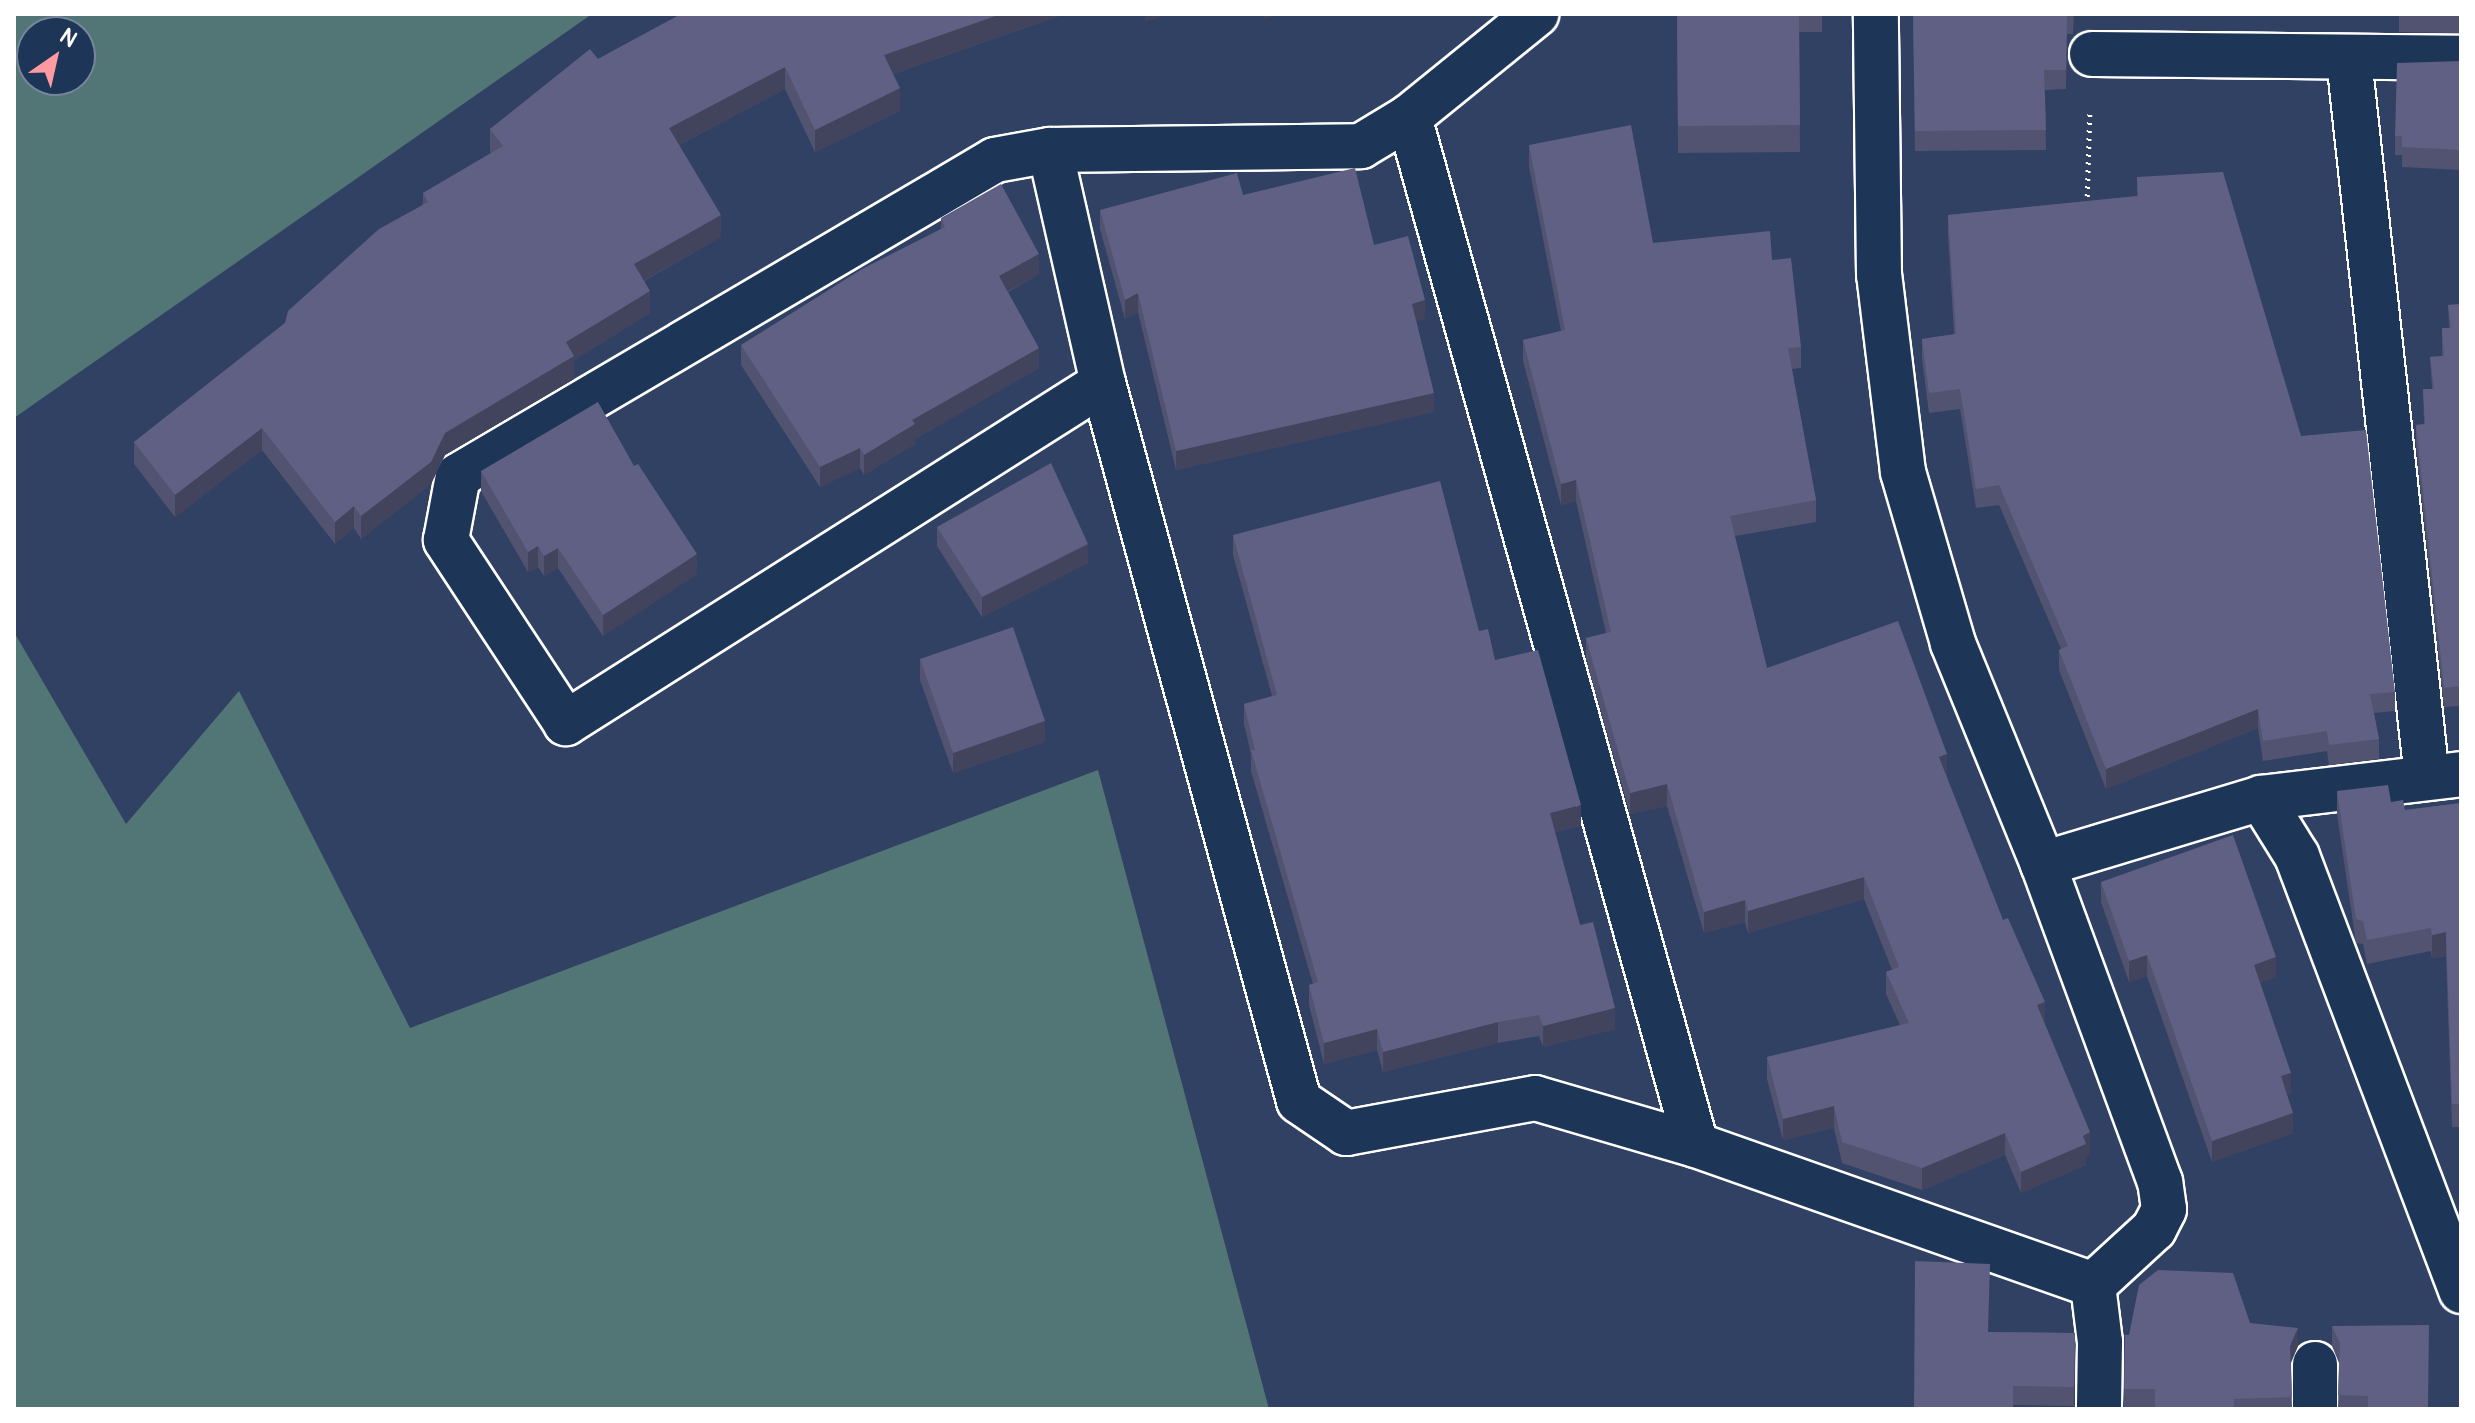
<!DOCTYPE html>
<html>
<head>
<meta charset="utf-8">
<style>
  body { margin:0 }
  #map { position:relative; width:2475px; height:1423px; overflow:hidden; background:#304163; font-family:Pangolin,sans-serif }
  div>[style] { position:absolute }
  .green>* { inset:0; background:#527575 }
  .path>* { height:5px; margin-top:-2.5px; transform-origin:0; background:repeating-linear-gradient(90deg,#fff 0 2px,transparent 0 8px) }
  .roads { filter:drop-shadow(2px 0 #fff) drop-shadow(-2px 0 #fff) drop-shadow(0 2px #fff) drop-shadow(0 -2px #fff) }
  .minor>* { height:44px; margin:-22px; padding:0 22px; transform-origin:22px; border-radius:22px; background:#1d3557 }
  .wall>* { inset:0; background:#525371 }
  .shaded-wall>* { inset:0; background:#42435c }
  .building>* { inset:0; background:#5f6083 }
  span { translate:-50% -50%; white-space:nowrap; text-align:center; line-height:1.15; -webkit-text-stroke:8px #1d3557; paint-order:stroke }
  .frame { position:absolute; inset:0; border:16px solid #fff; pointer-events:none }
  .north { position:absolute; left:16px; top:16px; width:80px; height:80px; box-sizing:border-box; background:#1d3557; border:2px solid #77869a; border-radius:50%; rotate:34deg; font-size:22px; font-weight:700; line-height:32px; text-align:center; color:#fff }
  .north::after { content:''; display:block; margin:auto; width:28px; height:36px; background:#ff9aa2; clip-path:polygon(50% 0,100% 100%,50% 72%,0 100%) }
</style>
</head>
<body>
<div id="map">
  <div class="green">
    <div style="clip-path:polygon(evenodd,14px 14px,592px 14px,14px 418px,14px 14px,32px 32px,80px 32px,80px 80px,32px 80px,32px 32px)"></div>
    <div style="clip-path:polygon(14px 632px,126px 824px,239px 691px,410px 1028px,1098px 770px,1269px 1409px,14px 1409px)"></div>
  </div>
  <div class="path">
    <div style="left:2087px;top:204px;width:94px;rotate:-88.2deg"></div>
  </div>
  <div class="roads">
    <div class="minor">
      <div style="left:2092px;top:54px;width:369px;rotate:0.6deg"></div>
      <div style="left:2349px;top:59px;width:723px;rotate:83.81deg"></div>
      <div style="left:1409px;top:117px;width:1067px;rotate:74.4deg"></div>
      <div style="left:1050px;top:150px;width:239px;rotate:77.2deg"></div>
      <div style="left:1103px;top:383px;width:744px;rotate:74.73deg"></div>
      <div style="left:1299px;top:1101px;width:57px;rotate:34.2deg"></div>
      <div style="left:1346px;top:1133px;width:192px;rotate:-10.5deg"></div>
      <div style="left:1535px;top:1098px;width:168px;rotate:16.3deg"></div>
      <div style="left:1696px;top:1145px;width:421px;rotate:19.4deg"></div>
      <div style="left:2093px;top:1285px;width:83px;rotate:-42.6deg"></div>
      <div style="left:2154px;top:1229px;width:22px;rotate:-63deg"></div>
      <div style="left:2164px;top:1209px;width:27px;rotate:-98deg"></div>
      <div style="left:2160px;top:1182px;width:339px;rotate:-110.2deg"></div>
      <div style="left:2043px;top:864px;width:239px;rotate:-112.2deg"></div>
      <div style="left:1953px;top:643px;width:178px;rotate:-106.3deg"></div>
      <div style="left:1903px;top:472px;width:198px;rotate:-96.9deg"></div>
      <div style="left:1879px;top:275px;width:261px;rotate:-90.7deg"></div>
      <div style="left:1103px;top:383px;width:636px;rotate:147.66deg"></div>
      <div style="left:566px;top:723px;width:219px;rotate:-123.3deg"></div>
      <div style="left:446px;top:540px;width:65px;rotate:-79.4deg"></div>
      <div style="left:458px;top:476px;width:623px;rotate:-30.47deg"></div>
      <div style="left:995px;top:160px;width:56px;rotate:-10.3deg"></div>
      <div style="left:1050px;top:150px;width:311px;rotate:-0.7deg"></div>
      <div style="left:1361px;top:146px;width:56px;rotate:-31.1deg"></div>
      <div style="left:1409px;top:117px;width:164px;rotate:-39deg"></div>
      <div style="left:2261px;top:798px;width:68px;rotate:58.2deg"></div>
      <div style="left:2297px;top:856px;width:465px;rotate:69.3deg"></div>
      <div style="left:2043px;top:864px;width:228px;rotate:-16.8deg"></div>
      <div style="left:2261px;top:798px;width:201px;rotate:-6.8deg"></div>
      <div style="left:2093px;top:1285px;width:57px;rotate:83deg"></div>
      <div style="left:2100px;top:1342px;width:67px;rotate:90.9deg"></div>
      <div style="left:2315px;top:1364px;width:45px;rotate:90deg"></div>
    </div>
  </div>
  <div class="wall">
    <div style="clip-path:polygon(681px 14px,1065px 14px,893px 74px,900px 111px,815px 152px,785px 89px,679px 145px,721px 237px,644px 281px,650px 313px,574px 360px,574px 379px,445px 455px,431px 484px,361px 539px,354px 528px,335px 544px,262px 450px,175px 517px,134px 464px,134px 442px,285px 323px,423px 204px,423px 193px,491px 153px,490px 151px,490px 129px,598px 59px)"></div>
    <div style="clip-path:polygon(1677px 14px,1822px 14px,1822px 32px,1799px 32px,1800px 152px,1678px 153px)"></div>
    <div style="clip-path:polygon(1913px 14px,2074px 14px,2073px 34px,2067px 34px,2066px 89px,2045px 90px,2046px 150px,1915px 151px)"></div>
    <div style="clip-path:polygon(2399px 14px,2461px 14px,2461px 33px,2399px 32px)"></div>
    <div style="clip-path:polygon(2461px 61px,2461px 170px,2402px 167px,2402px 155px,2395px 155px,2395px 136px)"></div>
    <div style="clip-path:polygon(1529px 145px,1653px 243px,1772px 260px,1801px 347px,1801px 368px,1792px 369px,1816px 500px,1816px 522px,1735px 536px,1767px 668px,1946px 776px,2044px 1024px,2090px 1154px,2086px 1156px,2086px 1165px,2021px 1193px,2005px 1155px,1922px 1190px,1842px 1163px,1834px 1128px,1783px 1140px,1767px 1079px,1767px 1057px,1900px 1025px,1886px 994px,1886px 972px,1892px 970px,1864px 899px,1748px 933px,1745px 922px,1704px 933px,1667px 806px,1630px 814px,1586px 659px,1586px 638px,1606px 633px,1576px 501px,1561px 505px,1523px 361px,1523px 340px,1561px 331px,1529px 167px)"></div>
    <div style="clip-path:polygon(2137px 177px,2301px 436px,2395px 692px,2395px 711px,2374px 713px,2379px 739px,2379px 759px,2329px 765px,2327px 751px,2263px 761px,2258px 728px,2106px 789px,2059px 670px,2059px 650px,2061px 649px,1999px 505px,1976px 508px,1960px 409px,1929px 413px,1922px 359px,1922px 339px,1954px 334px,1948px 235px,1948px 215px,2137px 196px)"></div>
    <div style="clip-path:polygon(1243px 195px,1374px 245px,1425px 319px,1416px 321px,1434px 412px,1176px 470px,1138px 312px,1125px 319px,1100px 229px,1100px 210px)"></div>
    <div style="clip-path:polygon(941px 218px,1039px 274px,1008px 292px,1039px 368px,915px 439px,915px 444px,864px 475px,860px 468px,820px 487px,741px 365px,741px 345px,941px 229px)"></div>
    <div style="clip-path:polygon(2461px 304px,2461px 706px,2444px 707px,2416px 445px,2416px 425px,2424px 424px,2423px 389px,2432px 389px,2430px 357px,2442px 356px,2442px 328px,2449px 328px,2448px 305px)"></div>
    <div style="clip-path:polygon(634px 466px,697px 574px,603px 636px,558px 568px,544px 576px,538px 567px,528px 572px,481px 491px,481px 471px)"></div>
    <div style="clip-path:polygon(937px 527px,1088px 563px,982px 617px,937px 546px)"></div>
    <div style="clip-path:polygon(1233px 535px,1479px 631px,1495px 660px,1581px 826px,1555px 832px,1580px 925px,1615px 1029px,1543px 1047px,1539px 1036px,1498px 1043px,1383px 1072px,1377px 1050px,1324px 1064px,1309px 1005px,1309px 985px,1313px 984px,1251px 771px,1251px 754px,1244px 724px,1244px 704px,1272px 696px,1233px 555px)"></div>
    <div style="clip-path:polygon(920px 659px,1045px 742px,953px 773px,920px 680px)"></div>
    <div style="clip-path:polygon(2337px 791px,2391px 802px,2405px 810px,2461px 803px,2461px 1127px,2452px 1127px,2446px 956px,2432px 958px,2431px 951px,2367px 964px,2363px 944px,2356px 943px,2337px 814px)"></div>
    <div style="clip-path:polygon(2101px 882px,2276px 977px,2260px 983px,2291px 1093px,2287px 1094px,2293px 1133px,2212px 1162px,2147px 976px,2129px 982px,2101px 902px)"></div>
    <div style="clip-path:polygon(2250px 1323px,2298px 1346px,2291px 1363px,2292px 1409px,2155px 1409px,2155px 1407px,2124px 1407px,2125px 1335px)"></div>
    <div style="clip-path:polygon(2332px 1326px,2428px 1409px,2338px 1409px,2339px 1363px,2332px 1346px)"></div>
    <div style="clip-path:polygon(1989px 1332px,2075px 1333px,2074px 1406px,2013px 1405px)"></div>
  </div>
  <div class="shaded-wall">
    <div style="clip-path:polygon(1001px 14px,1065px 14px,884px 77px,884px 55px)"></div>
    <div style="clip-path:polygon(1145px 14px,1169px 14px,1145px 22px)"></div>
    <div style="clip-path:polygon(1264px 14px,1282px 14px,1264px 19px)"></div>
    <div style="clip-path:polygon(785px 67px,785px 89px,669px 150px,669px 128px)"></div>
    <div style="clip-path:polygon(900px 88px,900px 111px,815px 152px,815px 130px)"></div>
    <div style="clip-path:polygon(721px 215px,721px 237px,634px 286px,634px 264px)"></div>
    <div style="clip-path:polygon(1039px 254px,1039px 274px,999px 296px,999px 276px)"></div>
    <div style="clip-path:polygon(650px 291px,650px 313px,574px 360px,574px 379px,445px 455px,431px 484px,361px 539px,361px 516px,445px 433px,566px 342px)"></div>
    <div style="clip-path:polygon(1138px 293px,1138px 312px,1125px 319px,1125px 300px)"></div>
    <div style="clip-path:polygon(1425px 300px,1425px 319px,1412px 323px,1412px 304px)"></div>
    <div style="clip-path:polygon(1039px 348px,1039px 368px,915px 439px,915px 444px,864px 475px,864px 455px,912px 420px)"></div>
    <div style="clip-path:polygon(1434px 393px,1434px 412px,1176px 470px,1176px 451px)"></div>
    <div style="clip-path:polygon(262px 428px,262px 450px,175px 517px,175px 495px)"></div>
    <div style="clip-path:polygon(860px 448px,860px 468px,820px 487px,820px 467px)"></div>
    <div style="clip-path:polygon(1576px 480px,1576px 501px,1561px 505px,1561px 484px)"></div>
    <div style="clip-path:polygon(354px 506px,354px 528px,335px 544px,335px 522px)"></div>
    <div style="clip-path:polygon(1088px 544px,1088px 563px,982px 617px,982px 597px)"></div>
    <div style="clip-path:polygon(538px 546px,538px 567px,528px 572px,528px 552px)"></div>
    <div style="clip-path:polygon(558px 548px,558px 568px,544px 576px,544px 556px)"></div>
    <div style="clip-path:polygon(697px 554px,697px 574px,603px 636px,603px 615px)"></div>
    <div style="clip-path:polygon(2258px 709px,2258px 728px,2106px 789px,2106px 769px)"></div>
    <div style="clip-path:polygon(1045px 721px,1045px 742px,953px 773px,953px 753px)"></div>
    <div style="clip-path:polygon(1947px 754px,1947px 776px,1939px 757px)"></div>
    <div style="clip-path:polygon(1667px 784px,1667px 806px,1630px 814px,1630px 793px)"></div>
    <div style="clip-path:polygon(1581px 805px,1581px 826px,1550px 833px,1550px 813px)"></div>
    <div style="clip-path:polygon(1864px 877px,1864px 899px,1748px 933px,1748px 911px)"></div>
    <div style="clip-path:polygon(1745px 900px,1745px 922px,1704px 933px,1704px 912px)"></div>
    <div style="clip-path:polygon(2446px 932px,2446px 956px,2432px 958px,2432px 935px)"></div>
    <div style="clip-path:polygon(2147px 955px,2147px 976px,2129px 982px,2129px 961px)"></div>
    <div style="clip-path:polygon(2276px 957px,2276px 977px,2254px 986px,2254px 965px)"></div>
    <div style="clip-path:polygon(2045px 1002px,2045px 1024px,2037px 1005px)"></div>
    <div style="clip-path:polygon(1615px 1008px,1615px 1029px,1543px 1047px,1543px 1026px)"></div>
    <div style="clip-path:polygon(1498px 1022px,1498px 1043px,1383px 1072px,1383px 1052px)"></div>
    <div style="clip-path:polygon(1377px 1029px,1377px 1050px,1324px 1064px,1324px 1043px)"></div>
    <div style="clip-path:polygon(2291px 1073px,2291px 1093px,2281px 1096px,2281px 1076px)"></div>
    <div style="clip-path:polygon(1834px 1106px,1834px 1128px,1783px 1140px,1783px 1119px)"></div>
    <div style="clip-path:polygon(2293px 1113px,2293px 1133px,2212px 1162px,2212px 1141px)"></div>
    <div style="clip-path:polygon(2090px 1132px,2090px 1154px,2086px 1156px,2086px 1165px,2021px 1193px,2021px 1172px)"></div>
    <div style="clip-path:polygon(2005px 1133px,2005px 1155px,1922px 1190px,1922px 1168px)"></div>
    <div style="clip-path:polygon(2298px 1328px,2298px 1346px,2290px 1364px,2290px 1346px)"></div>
  </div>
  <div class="building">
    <div style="clip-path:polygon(681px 14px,1001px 14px,884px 55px,900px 88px,815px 130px,785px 67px,669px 128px,721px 215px,634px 264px,650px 291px,566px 342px,574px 356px,445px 433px,431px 462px,361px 516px,354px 506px,335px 522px,262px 428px,175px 495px,134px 442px,285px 323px,288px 311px,379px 229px,428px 202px,423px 193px,503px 146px,490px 129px,590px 49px,598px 59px)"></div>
    <div style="clip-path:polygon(1677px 14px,1799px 14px,1800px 125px,1678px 126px)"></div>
    <div style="clip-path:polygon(1913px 14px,2073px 14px,2067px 15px,2066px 70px,2044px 70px,2046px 130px,1915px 131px)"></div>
    <div style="clip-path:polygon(2461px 61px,2461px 150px,2402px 147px,2402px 136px,2395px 136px,2397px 63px)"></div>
    <div style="clip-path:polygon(1631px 125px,1653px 243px,1770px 231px,1772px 260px,1791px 258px,1801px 347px,1788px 348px,1816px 500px,1730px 516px,1767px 668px,1898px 621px,1947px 754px,1939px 757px,2003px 920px,2008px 918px,2045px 1002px,2037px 1005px,2090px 1132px,2083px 1136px,2086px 1144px,2021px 1172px,2005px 1133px,1922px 1168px,1842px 1142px,1834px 1106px,1783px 1119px,1767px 1057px,1909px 1023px,1886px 972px,1899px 967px,1864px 877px,1748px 911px,1745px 900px,1704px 912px,1667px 784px,1630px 793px,1586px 638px,1611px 632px,1576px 480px,1561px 484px,1523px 340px,1565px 330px,1529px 145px)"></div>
    <div style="clip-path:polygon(1355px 168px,1374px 245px,1408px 236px,1425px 300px,1412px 304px,1434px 393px,1176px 451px,1138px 293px,1125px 300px,1100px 210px,1237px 173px,1243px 195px)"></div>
    <div style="clip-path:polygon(2223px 172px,2301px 436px,2366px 430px,2395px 692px,2370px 694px,2379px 739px,2329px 745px,2327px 731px,2263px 741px,2258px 709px,2106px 769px,2059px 650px,2068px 646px,1999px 485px,1976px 489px,1960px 389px,1929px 393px,1922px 339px,1956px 334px,1948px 215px,2138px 196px,2137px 177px)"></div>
    <div style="clip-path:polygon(1001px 184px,1039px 254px,999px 276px,1039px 348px,912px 420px,915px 424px,864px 455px,860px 448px,820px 467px,741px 345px,862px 269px,945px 227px,941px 218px)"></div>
    <div style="clip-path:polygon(2461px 304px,2461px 686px,2444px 688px,2416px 425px,2425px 424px,2423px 389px,2434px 389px,2430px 357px,2444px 356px,2442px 328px,2451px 328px,2448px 305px)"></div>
    <div style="clip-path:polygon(598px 402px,634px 466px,638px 464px,697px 554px,603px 615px,558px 548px,544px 556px,538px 546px,528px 552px,481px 471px)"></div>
    <div style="clip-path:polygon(1051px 463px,1088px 544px,982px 597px,937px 527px)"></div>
    <div style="clip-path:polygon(1440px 481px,1479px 631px,1488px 629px,1495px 660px,1538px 650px,1581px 805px,1550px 813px,1580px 925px,1593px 922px,1615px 1008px,1543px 1026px,1539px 1015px,1498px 1022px,1383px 1052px,1377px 1029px,1324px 1043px,1309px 985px,1318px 982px,1251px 750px,1255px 750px,1244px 704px,1277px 695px,1233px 535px)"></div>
    <div style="clip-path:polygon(1013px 627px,1045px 721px,953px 753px,920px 659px)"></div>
    <div style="clip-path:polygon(2388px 785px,2391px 802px,2403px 800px,2405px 810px,2461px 803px,2461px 1104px,2452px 1104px,2446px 932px,2432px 935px,2431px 928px,2367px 940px,2363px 921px,2356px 919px,2337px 791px)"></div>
    <div style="clip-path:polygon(2233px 835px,2276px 957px,2254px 965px,2291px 1073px,2281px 1076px,2293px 1113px,2212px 1141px,2147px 955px,2129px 961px,2101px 882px)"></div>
    <div style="clip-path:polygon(1915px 1261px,1990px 1264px,1988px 1332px,2075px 1333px,2074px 1387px,2013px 1386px,2013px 1409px,1914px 1409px)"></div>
    <div style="clip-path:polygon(2158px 1270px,2233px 1273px,2250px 1323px,2298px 1328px,2290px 1346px,2292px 1397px,2234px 1399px,2234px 1409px,2155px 1409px,2155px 1389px,2124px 1389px,2125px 1335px,2129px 1335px,2139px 1285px)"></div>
    <div style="clip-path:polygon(2429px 1325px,2428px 1409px,2368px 1409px,2368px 1396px,2338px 1395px,2340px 1343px,2332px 1326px)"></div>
  </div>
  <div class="frame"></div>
  <div class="north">N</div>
</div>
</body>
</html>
